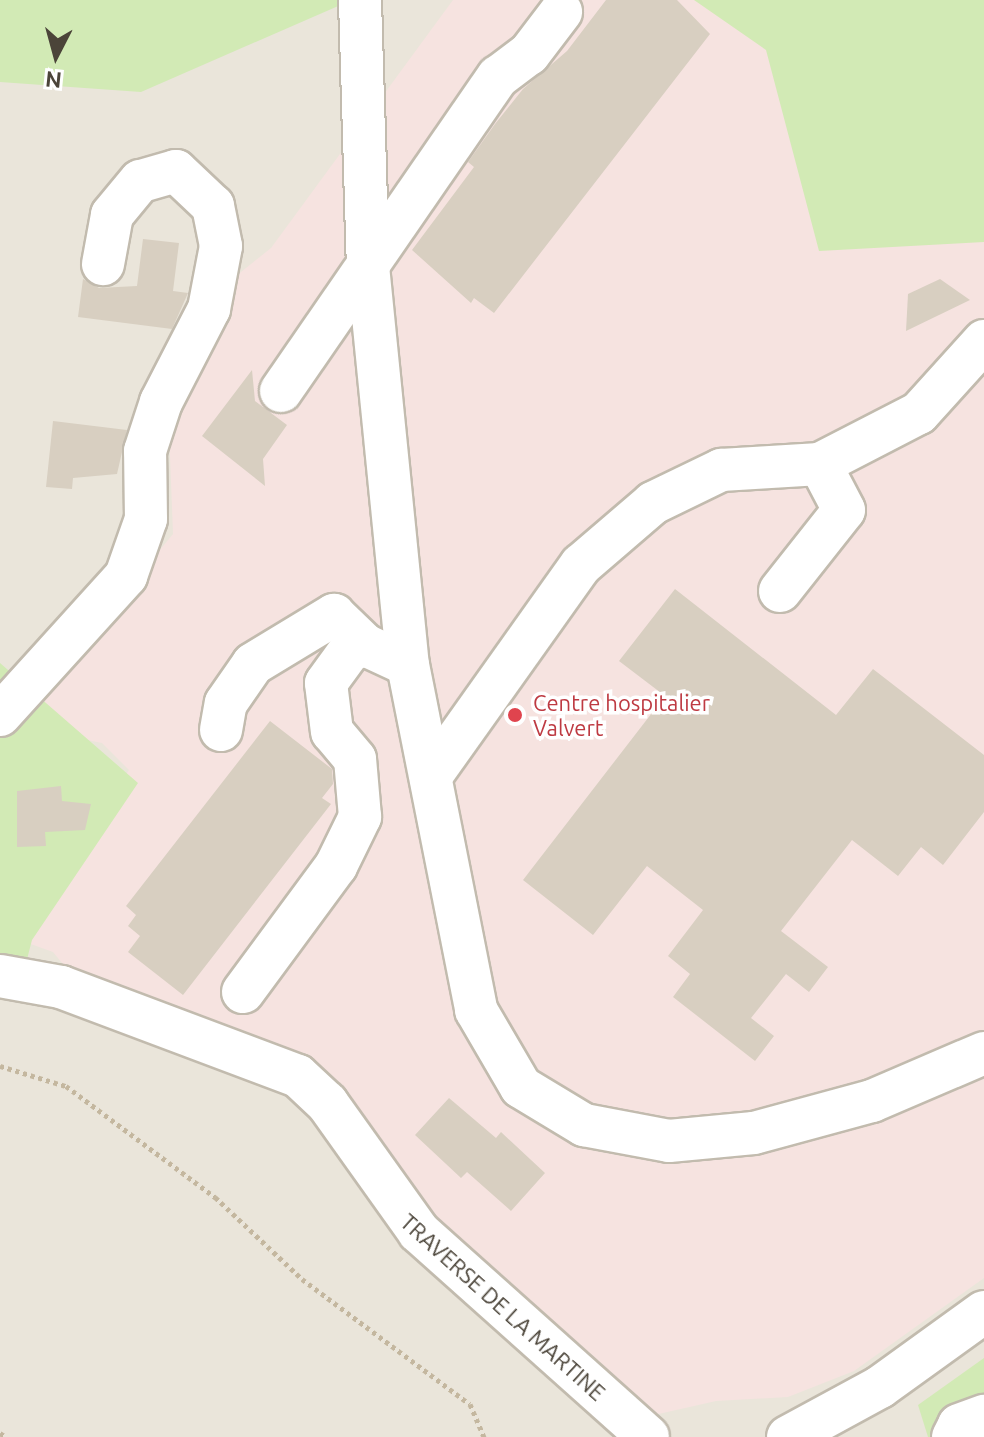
<!DOCTYPE html>
<html>
<head>
<meta charset="utf-8">
<style>
  body { margin:0 }
  #map { position:relative; width:984px; height:1437px; overflow:hidden; background:#f6f3ec; font-family:Ubuntu,sans-serif }
  div>[style] { position:absolute }
  .residential>* { inset:0; background:#eae5da }
  .medical>* { inset:0; background:#f6e3e0 }
  .green>* { inset:0; background:#d2eab5 }
  .building>* { inset:0; background:#d8cfc1 }
  .path>* { height:5px; margin-top:-2.5px; transform-origin:0; background:repeating-linear-gradient(90deg,#c4b79f 0 4px,transparent 0 8px) }
  .roads { filter:drop-shadow(2px 0 #c2bbae) drop-shadow(-2px 0 #c2bbae) drop-shadow(0 2px #c2bbae) drop-shadow(0 -2px #c2bbae) }
  .minor>* { height:42px; margin:-21px; padding:0 21px; transform-origin:21px; border-radius:21px; background:#fff }
  .dots>* { width:22px; height:22px; translate:-50% -50%; box-sizing:border-box; border:4px solid #fff; border-radius:50% }
  span { translate:-50% -50%; white-space:nowrap; text-align:center; line-height:1.15; -webkit-text-stroke:7px #fff; paint-order:stroke }
  .health-label { font-size:22px; color:#be3a42 }
  .left { translate:0 -50%; text-align:left }
  .street-label { font-size:22px; color:#4b4439 }
  .north { position:absolute; left:16px; top:16px; width:80px; height:80px; -webkit-text-stroke:6px #fff; paint-order:stroke; rotate:186deg; font-size:22px; font-weight:700; line-height:32px; text-align:center; color:#4b4439 }
  .north::after { content:''; display:block; margin:auto; width:28px; height:36px; background:#4b4439; clip-path:polygon(50% 0,100% 100%,50% 72%,0 100%) }
</style>
</head>
<body>
<div id="map">
  <div class="residential">
    <div style="clip-path:polygon(0 0,984px 0,984px 1437px,0 1437px)"></div>
  </div>
  <div class="medical">
    <div style="clip-path:polygon(453px 0,773px 0,984px 141px,984px 1278px,854px 1371px,788px 1397px,716px 1401px,641px 1418px,422px 1223px,341px 1098px,72px 975px,53px 952px,14px 938px,129px 770px,102px 743px,53px 733px,39px 697px,173px 534px,169px 430px,231px 280px,271px 248px)"></div>
  </div>
  <div class="green">
    <div style="clip-path:polygon(0 0,352px 0,141px 92px,0 82px)"></div>
    <div style="clip-path:polygon(694px 0,984px 0,984px 242px,819px 251px,766px 50px)"></div>
    <div style="clip-path:polygon(0 663px,138px 783px,32px 940px,25px 967px,0 965px)"></div>
    <div style="clip-path:polygon(984px 1358px,984px 1437px,928px 1437px,918px 1405px)"></div>
  </div>
  <div class="building">
    <div style="clip-path:polygon(606px 0,677px 0,710px 34px,494px 313px,474px 298px,471px 303px,412px 250px,474px 167px,468px 162px,495px 124px,523px 89px,567px 51px)"></div>
    <div style="clip-path:polygon(143px 239px,179px 243px,173px 291px,188px 293px,172px 329px,78px 317px,83px 279px,99px 288px,137px 286px)"></div>
    <div style="clip-path:polygon(940px 279px,970px 300px,906px 331px,908px 294px)"></div>
    <div style="clip-path:polygon(252px 370px,255px 401px,287px 425px,263px 459px,265px 486px,202px 436px)"></div>
    <div style="clip-path:polygon(53px 421px,127px 430px,117px 474px,73px 478px,72px 489px,46px 487px)"></div>
    <div style="clip-path:polygon(675px 589px,836px 715px,873px 669px,984px 755px,984px 812px,943px 865px,921px 847px,898px 876px,852px 840px,781px 931px,828px 967px,809px 992px,786px 974px,751px 1018px,774px 1036px,755px 1061px,673px 997px,690px 974px,668px 956px,703px 910px,647px 866px,593px 935px,523px 880px,665px 696px,619px 661px)"></div>
    <div style="clip-path:polygon(270px 721px,332px 769px,333px 784px,322px 798px,331px 804px,183px 995px,128px 952px,140px 936px,128px 926px,136px 915px,126px 906px)"></div>
    <div style="clip-path:polygon(61px 786px,62px 801px,91px 804px,85px 830px,45px 832px,46px 846px,17px 847px,17px 791px)"></div>
    <div style="clip-path:polygon(449px 1098px,496px 1138px,501px 1132px,545px 1173px,511px 1211px,467px 1172px,461px 1178px,415px 1135px)"></div>
  </div>
  <div class="path">
    <div style="left:0;top:1066px;width:69px;rotate:16.9deg"></div>
    <div style="left:66px;top:1086px;width:186px;rotate:36.7deg"></div>
    <div style="left:215px;top:1197px;width:120px;rotate:43.3deg"></div>
    <div style="left:302px;top:1279px;width:209px;rotate:36.7deg"></div>
    <div style="left:470px;top:1404px;width:36px;rotate:67deg"></div>
    <div style="left:0;top:1433px;width:7px;rotate:34deg"></div>
  </div>
  <div class="roads">
    <div class="minor">
      <div style="left:360px;top:0;width:266px;rotate:88.3deg"></div>
      <div style="left:368px;top:266px;width:401px;rotate:84.3deg"></div>
      <div style="left:281px;top:391px;width:382px;rotate:-55.4deg"></div>
      <div style="left:498px;top:77px;width:39px;rotate:-37deg"></div>
      <div style="left:529px;top:54px;width:53px;rotate:-52.7deg"></div>
      <div style="left:780px;top:591px;width:103px;rotate:-51.7deg"></div>
      <div style="left:844px;top:510px;width:52px;rotate:-117.6deg"></div>
      <div style="left:0;top:715px;width:188px;rotate:-47.8deg"></div>
      <div style="left:126px;top:576px;width:60px;rotate:-70.7deg"></div>
      <div style="left:146px;top:519px;width:68px;rotate:-90.8deg"></div>
      <div style="left:145px;top:451px;width:52px;rotate:-71.9deg"></div>
      <div style="left:161px;top:402px;width:105px;rotate:-62.7deg"></div>
      <div style="left:209px;top:309px;width:64px;rotate:-79.2deg"></div>
      <div style="left:221px;top:246px;width:41px;rotate:-101.3deg"></div>
      <div style="left:213px;top:206px;width:51px;rotate:-136.6deg"></div>
      <div style="left:176px;top:171px;width:37px;rotate:164deg"></div>
      <div style="left:140px;top:181px;width:44px;rotate:129.5deg"></div>
      <div style="left:112px;top:215px;width:50px;rotate:100.4deg"></div>
      <div style="left:221px;top:730px;width:27px;rotate:-80deg"></div>
      <div style="left:226px;top:703px;width:47px;rotate:-55.3deg"></div>
      <div style="left:253px;top:664px;width:95px;rotate:-31.2deg"></div>
      <div style="left:334px;top:615px;width:43px;rotate:44.1deg"></div>
      <div style="left:365px;top:645px;width:47px;rotate:24.9deg"></div>
      <div style="left:408px;top:665px;width:352px;rotate:78.8deg"></div>
      <div style="left:476px;top:1010px;width:89px;rotate:59.7deg"></div>
      <div style="left:521px;top:1087px;width:74px;rotate:31.1deg"></div>
      <div style="left:584px;top:1125px;width:86px;rotate:10.7deg"></div>
      <div style="left:669px;top:1141px;width:85px;rotate:-5.4deg"></div>
      <div style="left:754px;top:1133px;width:122px;rotate:-15.2deg"></div>
      <div style="left:872px;top:1101px;width:122px;rotate:-23.2deg"></div>
      <div style="left:433px;top:773px;width:255px;rotate:-54.6deg"></div>
      <div style="left:581px;top:565px;width:95px;rotate:-40.7deg"></div>
      <div style="left:653px;top:503px;width:76px;rotate:-25.9deg"></div>
      <div style="left:721px;top:470px;width:99px;rotate:-3.5deg"></div>
      <div style="left:820px;top:464px;width:111px;rotate:-27.3deg"></div>
      <div style="left:919px;top:413px;width:97px;rotate:-47.9deg"></div>
      <div style="left:0;top:976px;width:62px;rotate:10.2deg"></div>
      <div style="left:61px;top:987px;width:253px;rotate:20.6deg"></div>
      <div style="left:298px;top:1076px;width:40px;rotate:43deg"></div>
      <div style="left:327px;top:1103px;width:158px;rotate:54.5deg"></div>
      <div style="left:419px;top:1232px;width:307px;rotate:41.8deg"></div>
      <div style="left:243px;top:992px;width:157px;rotate:-53.6deg"></div>
      <div style="left:336px;top:866px;width:55px;rotate:-63.9deg"></div>
      <div style="left:360px;top:817px;width:58px;rotate:-94.9deg"></div>
      <div style="left:355px;top:759px;width:35px;rotate:-130deg"></div>
      <div style="left:332px;top:732px;width:49px;rotate:-97deg"></div>
      <div style="left:326px;top:683px;width:41px;rotate:-54deg"></div>
      <div style="left:350px;top:650px;width:16px;rotate:-18deg"></div>
      <div style="left:788px;top:1437px;width:105px;rotate:-28.5deg"></div>
      <div style="left:880px;top:1387px;width:128px;rotate:-35.8deg"></div>
      <div style="left:953px;top:1437px;width:13px;rotate:-63deg"></div>
      <div style="left:959px;top:1425px;width:27px;rotate:-20deg"></div>
    </div>
  </div>
  <div class="dots">
    <div style="left:515px;top:715px;background:#e0444e"></div>
  </div>
  <div class="health-label">
    <span class="left" style="left:533px;top:715px">Centre hospitalier<br>Valvert</span>
  </div>
  <div class="street-label">
    <span style="left:503px;top:1307px;rotate:42deg">TRAVERSE DE LA MARTINE</span>
  </div>
  <div class="north">N</div>
</div>
</body>
</html>
